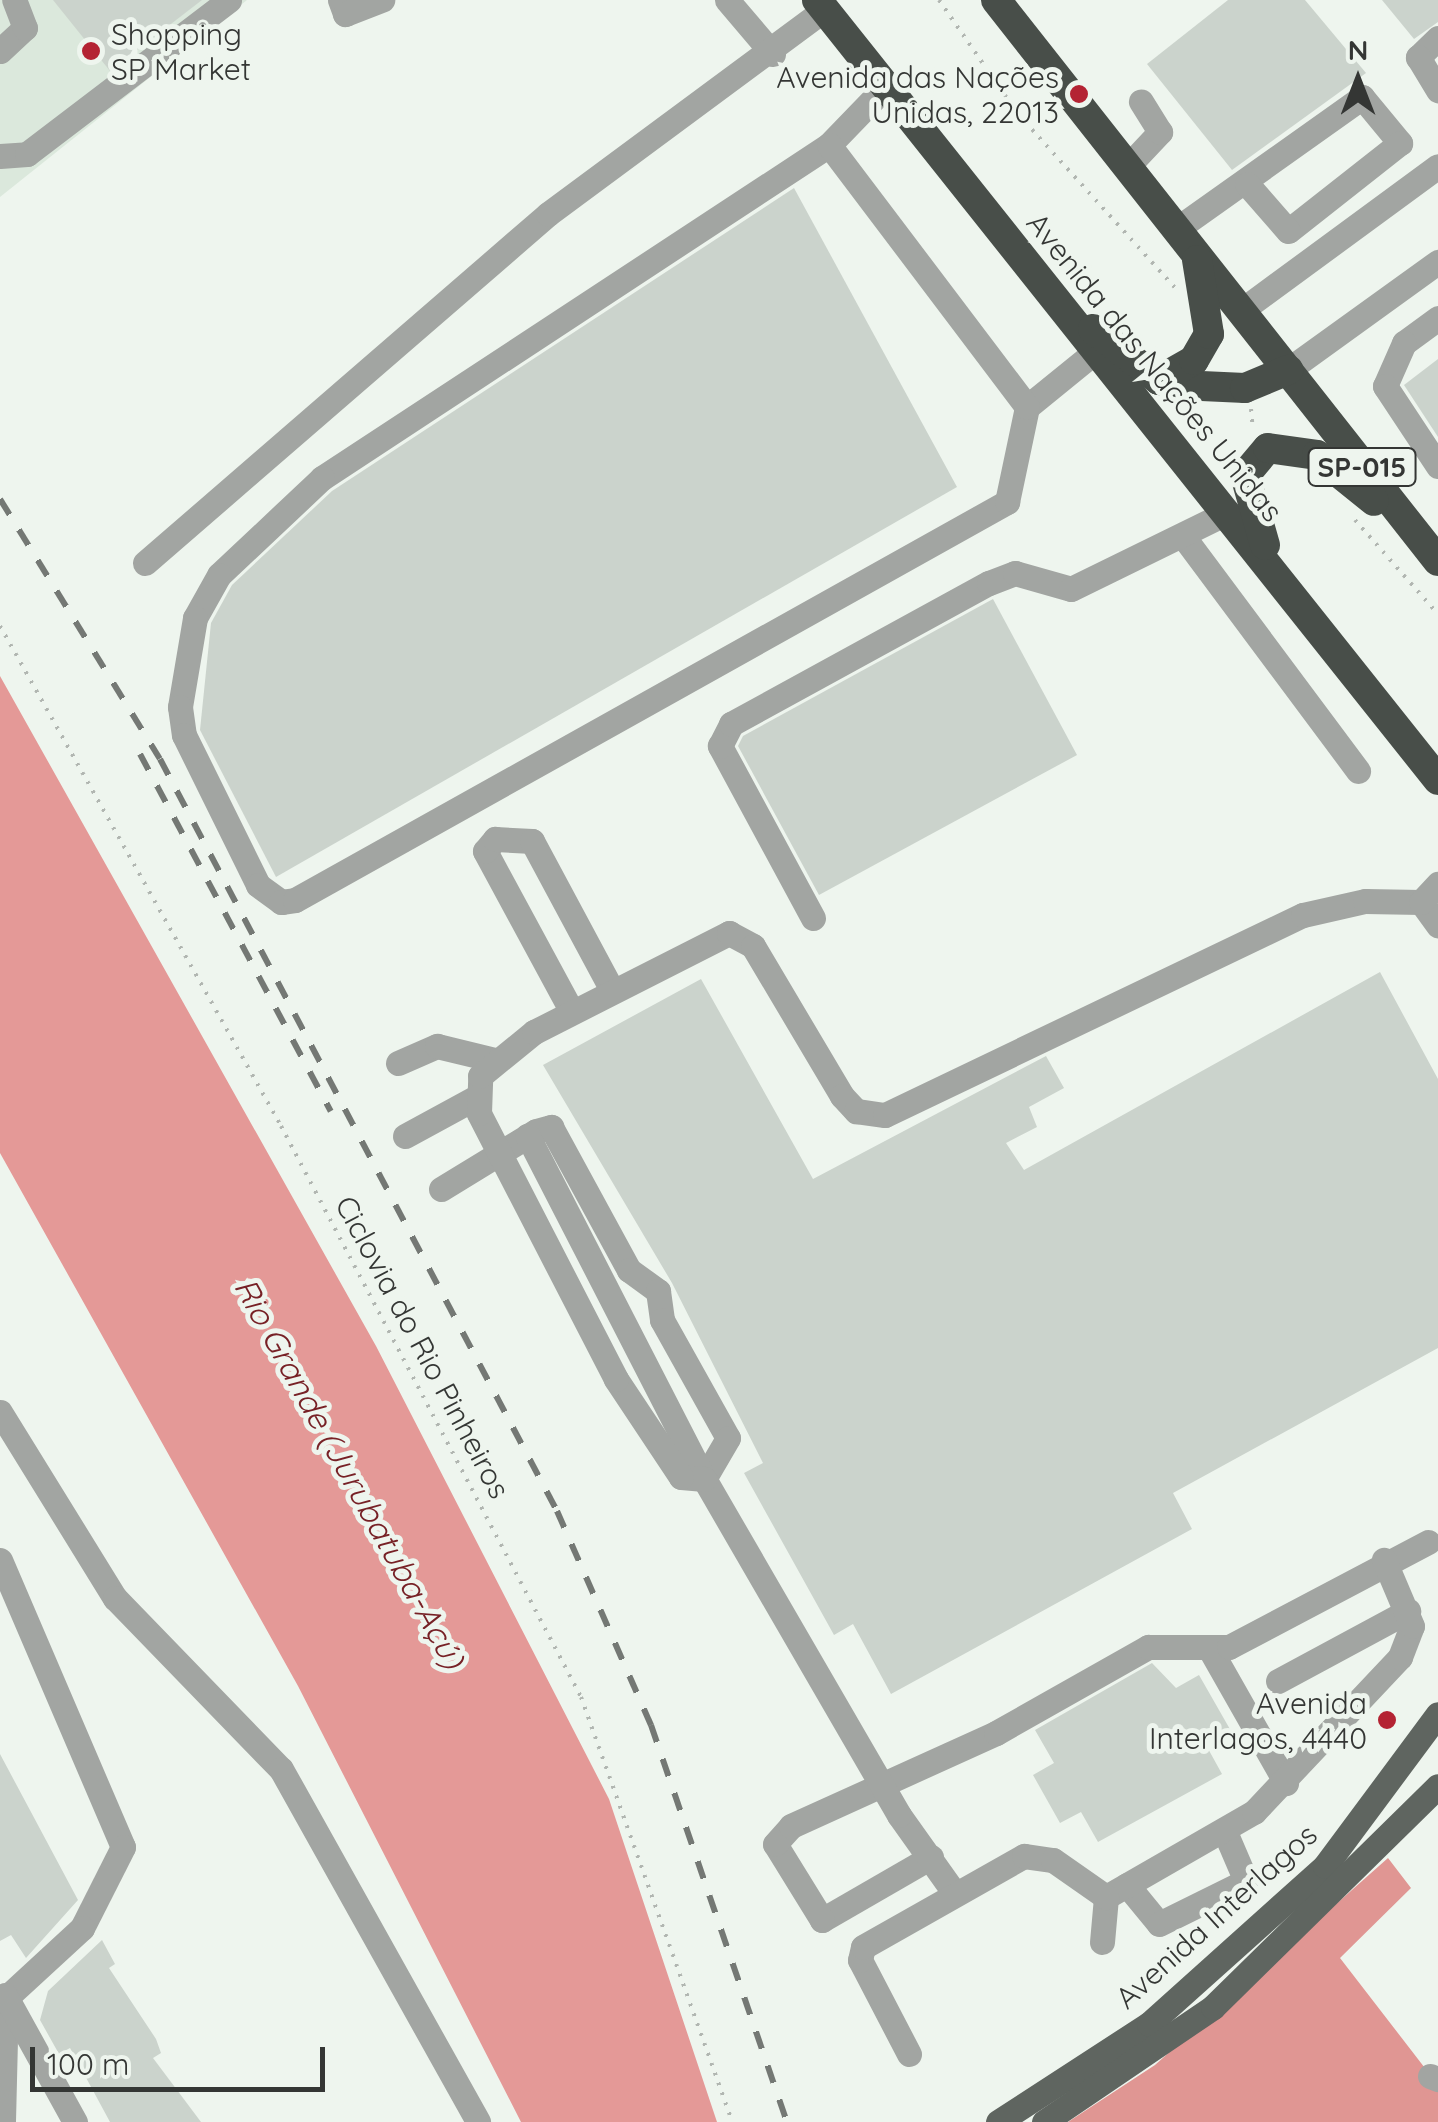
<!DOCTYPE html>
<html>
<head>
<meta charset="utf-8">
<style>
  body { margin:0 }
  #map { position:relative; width:1438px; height:2122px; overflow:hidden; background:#eef5ee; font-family:Quicksand,sans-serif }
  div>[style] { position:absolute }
  .built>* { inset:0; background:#dbe8dc }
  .forest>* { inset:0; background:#e09693 }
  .water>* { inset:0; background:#e49997 }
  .building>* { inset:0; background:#cbd3cc }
  .path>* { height:4px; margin-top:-2px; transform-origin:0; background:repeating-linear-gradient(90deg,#b1b6b1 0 2.5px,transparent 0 10.5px) }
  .minor>* { height:25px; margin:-12.5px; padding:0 12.5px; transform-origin:12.5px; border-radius:12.5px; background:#a2a5a2 }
  .major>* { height:25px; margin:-12.5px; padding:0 12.5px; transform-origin:12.5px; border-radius:12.5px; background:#5f6560 }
  .highway>* { height:30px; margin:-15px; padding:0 15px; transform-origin:15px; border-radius:15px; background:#484e49 }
  .rail>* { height:6px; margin-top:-3px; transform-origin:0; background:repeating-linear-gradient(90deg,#747874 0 18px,transparent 0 36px) }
  .dots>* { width:28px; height:28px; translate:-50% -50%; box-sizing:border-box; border:5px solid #eef5ee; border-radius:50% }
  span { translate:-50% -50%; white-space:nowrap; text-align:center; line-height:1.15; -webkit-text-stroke:10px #eef5ee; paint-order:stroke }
  .shield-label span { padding:2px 8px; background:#eef5ee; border:2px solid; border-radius:8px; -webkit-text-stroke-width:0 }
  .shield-label { font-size:28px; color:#343634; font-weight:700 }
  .poi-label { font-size:30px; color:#343634 }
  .left { translate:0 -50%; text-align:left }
  .right { translate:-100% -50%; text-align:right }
  .street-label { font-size:30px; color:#343634 }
  .water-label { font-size:32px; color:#772126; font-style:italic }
  .north { position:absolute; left:1308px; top:30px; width:100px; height:100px; -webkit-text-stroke:8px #eef5ee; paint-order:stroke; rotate:0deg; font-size:28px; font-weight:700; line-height:40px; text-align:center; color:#343634 }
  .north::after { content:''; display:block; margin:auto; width:35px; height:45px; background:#343634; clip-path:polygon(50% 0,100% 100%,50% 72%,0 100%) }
  .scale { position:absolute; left:30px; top:2047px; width:295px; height:45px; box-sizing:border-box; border:5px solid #343634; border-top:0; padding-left:12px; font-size:30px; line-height:35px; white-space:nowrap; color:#343634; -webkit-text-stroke:8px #eef5ee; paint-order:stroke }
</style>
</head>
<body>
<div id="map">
  <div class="built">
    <div style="clip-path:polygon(0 0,247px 0,0 197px)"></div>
  </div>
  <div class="forest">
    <div style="clip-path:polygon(1388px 1858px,1411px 1888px,1340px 1958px,1438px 2085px,1438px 2122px,1068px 2122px,1155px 2065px)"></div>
  </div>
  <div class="water">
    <div style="clip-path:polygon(0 676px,376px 1346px,609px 1799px,717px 2122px,521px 2122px,298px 1686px,0 1153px)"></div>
  </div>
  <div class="building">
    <div style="clip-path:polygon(53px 0,202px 0,110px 71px)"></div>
    <div style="clip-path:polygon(1228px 0,1305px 0,1366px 73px,1232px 170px,1147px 64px)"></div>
    <div style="clip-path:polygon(1382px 0,1438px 0,1438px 22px,1414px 39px)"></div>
    <div style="clip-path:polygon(794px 188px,957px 487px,276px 877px,200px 730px,211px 623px,232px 585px,332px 491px)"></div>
    <div style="clip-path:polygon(1438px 359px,1438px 437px,1404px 385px)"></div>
    <div style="clip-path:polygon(993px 599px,1077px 755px,819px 895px,738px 746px,743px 736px)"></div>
    <div style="clip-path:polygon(1380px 972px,1438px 1079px,1438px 1348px,1173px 1493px,1192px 1529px,891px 1694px,853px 1624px,834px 1635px,744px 1473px,763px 1463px,672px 1283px,543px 1065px,701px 979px,813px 1179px,1046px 1056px,1064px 1088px,1029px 1107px,1037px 1127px,1006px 1143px,1024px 1170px)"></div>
    <div style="clip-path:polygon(1152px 1663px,1176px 1688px,1199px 1675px,1231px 1731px,1206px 1745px,1222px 1774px,1098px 1842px,1081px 1812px,1060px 1823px,1033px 1775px,1054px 1763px,1035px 1730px)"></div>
    <div style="clip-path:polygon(0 1754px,78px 1900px,26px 1958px,11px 1935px,0 1941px)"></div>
    <div style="clip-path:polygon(102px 1940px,115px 1964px,109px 1968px,156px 2039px,161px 2053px,153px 2058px,201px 2122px,110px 2122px,70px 2048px,59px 2054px,40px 2020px,48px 1991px)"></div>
  </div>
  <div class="path">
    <div style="left:939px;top:0;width:139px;rotate:55.3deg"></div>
    <div style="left:1018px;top:114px;width:234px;rotate:47.9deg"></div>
    <div style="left:1251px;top:409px;width:21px;rotate:85deg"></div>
    <div style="left:1355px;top:520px;width:125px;rotate:48.6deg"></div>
    <div style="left:0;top:626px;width:574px;rotate:60.66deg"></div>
    <div style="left:281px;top:1126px;width:645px;rotate:62.28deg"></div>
    <div style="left:581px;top:1697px;width:451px;rotate:70.4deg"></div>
  </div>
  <div class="minor">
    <div style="left:340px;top:0;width:15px;rotate:70deg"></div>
    <div style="left:345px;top:14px;width:40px;rotate:-21deg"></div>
    <div style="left:727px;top:0;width:71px;rotate:49.6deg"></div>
    <div style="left:1438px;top:38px;width:28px;rotate:136deg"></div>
    <div style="left:1418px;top:57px;width:39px;rotate:59deg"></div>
    <div style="left:0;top:51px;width:34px;rotate:-43deg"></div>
    <div style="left:25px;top:28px;width:30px;rotate:-111deg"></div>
    <div style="left:885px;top:87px;width:81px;rotate:134deg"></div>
    <div style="left:829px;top:145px;width:607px;rotate:146.7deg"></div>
    <div style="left:322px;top:478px;width:141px;rotate:136.7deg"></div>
    <div style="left:219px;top:575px;width:49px;rotate:119.2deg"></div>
    <div style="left:195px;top:618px;width:90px;rotate:99.6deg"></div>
    <div style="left:180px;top:707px;width:28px;rotate:82deg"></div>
    <div style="left:184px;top:735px;width:167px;rotate:63.7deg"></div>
    <div style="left:258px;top:885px;width:29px;rotate:36deg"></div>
    <div style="left:281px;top:902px;width:14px;rotate:-8deg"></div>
    <div style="left:295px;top:900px;width:816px;rotate:-29.2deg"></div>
    <div style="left:1007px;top:502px;width:97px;rotate:-78.1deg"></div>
    <div style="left:1027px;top:407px;width:89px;rotate:-39.1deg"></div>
    <div style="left:829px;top:145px;width:328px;rotate:52.9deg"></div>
    <div style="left:0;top:156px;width:27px;rotate:-4deg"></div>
    <div style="left:27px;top:154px;width:254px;rotate:-37.3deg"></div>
    <div style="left:1128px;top:166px;width:47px;rotate:-46.7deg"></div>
    <div style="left:1160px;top:132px;width:36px;rotate:-122deg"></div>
    <div style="left:1178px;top:228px;width:226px;rotate:-35.4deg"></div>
    <div style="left:1362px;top:97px;width:60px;rotate:50.4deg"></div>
    <div style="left:1400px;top:143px;width:142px;rotate:141.8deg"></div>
    <div style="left:1288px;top:231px;width:62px;rotate:-131.1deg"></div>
    <div style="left:1242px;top:310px;width:243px;rotate:-36.3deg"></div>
    <div style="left:1438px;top:318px;width:42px;rotate:143.7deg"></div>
    <div style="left:1404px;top:343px;width:47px;rotate:113.8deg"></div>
    <div style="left:1385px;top:386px;width:96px;rotate:56.5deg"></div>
    <div style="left:1288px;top:370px;width:185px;rotate:-35.8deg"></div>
    <div style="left:1183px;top:536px;width:293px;rotate:53.3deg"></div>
    <div style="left:145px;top:563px;width:533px;rotate:-40.89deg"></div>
    <div style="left:548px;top:214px;width:343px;rotate:-36.5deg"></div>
    <div style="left:1421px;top:902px;width:29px;rotate:54deg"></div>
    <div style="left:813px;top:918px;width:196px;rotate:-118.4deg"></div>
    <div style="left:720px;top:746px;width:25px;rotate:-63deg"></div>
    <div style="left:731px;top:724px;width:294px;rotate:-28.7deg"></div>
    <div style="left:989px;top:583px;width:28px;rotate:-21deg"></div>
    <div style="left:1015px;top:573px;width:58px;rotate:15.9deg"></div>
    <div style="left:1071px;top:589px;width:175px;rotate:-26.1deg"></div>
    <div style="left:572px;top:1012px;width:183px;rotate:-118.4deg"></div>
    <div style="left:485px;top:851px;width:16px;rotate:-50deg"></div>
    <div style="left:495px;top:839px;width:37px;rotate:3deg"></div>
    <div style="left:532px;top:841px;width:169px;rotate:61.8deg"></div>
    <div style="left:398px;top:1063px;width:43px;rotate:-23.6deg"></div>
    <div style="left:437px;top:1046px;width:60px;rotate:13.6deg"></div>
    <div style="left:405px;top:1136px;width:80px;rotate:-28.5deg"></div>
    <div style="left:441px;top:1189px;width:111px;rotate:-31.4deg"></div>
    <div style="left:536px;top:1131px;width:16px;rotate:-15deg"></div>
    <div style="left:551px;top:1127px;width:163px;rotate:61.4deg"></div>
    <div style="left:629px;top:1270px;width:36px;rotate:36deg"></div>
    <div style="left:658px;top:1291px;width:29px;rotate:82deg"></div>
    <div style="left:662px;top:1320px;width:135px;rotate:60.8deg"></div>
    <div style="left:728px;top:1438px;width:48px;rotate:120.3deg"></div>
    <div style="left:704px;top:1479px;width:386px;rotate:-117.2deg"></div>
    <div style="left:0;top:1412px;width:219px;rotate:58.3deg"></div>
    <div style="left:115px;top:1598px;width:238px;rotate:45.9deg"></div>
    <div style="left:281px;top:1769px;width:404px;rotate:60.8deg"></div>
    <div style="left:0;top:1560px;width:312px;rotate:66.8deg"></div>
    <div style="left:123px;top:1847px;width:91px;rotate:116.8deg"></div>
    <div style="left:82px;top:1928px;width:103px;rotate:137.4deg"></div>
    <div style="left:6px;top:1998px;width:124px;rotate:91.4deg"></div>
    <div style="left:1211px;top:1651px;width:152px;rotate:60.4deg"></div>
    <div style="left:1278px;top:1681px;width:148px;rotate:-28.3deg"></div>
    <div style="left:931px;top:1857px;width:126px;rotate:150deg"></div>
    <div style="left:822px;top:1920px;width:89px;rotate:-121.7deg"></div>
    <div style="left:775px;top:1844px;width:24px;rotate:-48deg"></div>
    <div style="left:791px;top:1826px;width:225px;rotate:-24.4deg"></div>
    <div style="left:996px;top:1733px;width:175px;rotate:-29.5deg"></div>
    <div style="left:1148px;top:1647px;width:81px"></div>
    <div style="left:1229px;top:1647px;width:225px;rotate:-27.8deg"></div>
    <div style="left:1127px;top:1885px;width:50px;rotate:50.6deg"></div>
    <div style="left:1159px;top:1924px;width:97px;rotate:-26.3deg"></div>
    <div style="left:1246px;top:1881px;width:53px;rotate:-113.2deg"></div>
    <div style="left:953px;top:1891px;width:93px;rotate:-125.4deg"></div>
    <div style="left:899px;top:1815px;width:388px;rotate:-120.1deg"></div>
    <div style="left:704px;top:1479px;width:23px;rotate:-175deg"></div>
    <div style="left:681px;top:1477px;width:118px;rotate:-123.6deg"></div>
    <div style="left:616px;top:1379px;width:299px;rotate:-117.3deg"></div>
    <div style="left:479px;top:1113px;width:37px;rotate:-88deg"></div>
    <div style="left:480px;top:1076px;width:70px;rotate:-39.2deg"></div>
    <div style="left:534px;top:1032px;width:219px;rotate:-26.9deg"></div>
    <div style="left:729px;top:933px;width:27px;rotate:28deg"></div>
    <div style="left:753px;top:946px;width:174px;rotate:59.3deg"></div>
    <div style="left:842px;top:1096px;width:21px;rotate:47deg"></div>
    <div style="left:856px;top:1111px;width:29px;rotate:8deg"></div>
    <div style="left:885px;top:1115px;width:463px;rotate:-25.6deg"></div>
    <div style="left:1303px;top:915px;width:64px;rotate:-12.7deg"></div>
    <div style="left:1365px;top:901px;width:56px;rotate:1deg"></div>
    <div style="left:1421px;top:902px;width:25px;rotate:-47deg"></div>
    <div style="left:1102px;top:1942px;width:45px;rotate:-84.9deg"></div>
    <div style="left:1106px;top:1897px;width:171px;rotate:-29.9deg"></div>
    <div style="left:1254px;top:1812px;width:213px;rotate:-46.7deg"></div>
    <div style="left:1400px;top:1657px;width:33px;rotate:-69deg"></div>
    <div style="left:1412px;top:1626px;width:72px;rotate:-113deg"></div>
    <div style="left:5px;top:1995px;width:145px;rotate:61.1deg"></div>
    <div style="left:909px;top:2054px;width:106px;rotate:-117.5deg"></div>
    <div style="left:860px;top:1960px;width:13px;rotate:-77deg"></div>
    <div style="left:863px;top:1947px;width:185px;rotate:-29.5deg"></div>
    <div style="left:1024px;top:1856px;width:29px;rotate:8deg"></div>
    <div style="left:1053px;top:1860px;width:65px;rotate:34.9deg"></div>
    <div style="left:1430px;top:2076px;width:9px;rotate:21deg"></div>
  </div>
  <div class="major">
    <div style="left:998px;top:2122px;width:180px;rotate:-33deg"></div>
    <div style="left:1149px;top:2024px;width:237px;rotate:-41.9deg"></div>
    <div style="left:1325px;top:1866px;width:189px;rotate:-53.4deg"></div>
    <div style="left:1044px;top:2122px;width:204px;rotate:-34.2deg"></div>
    <div style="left:1213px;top:2007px;width:315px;rotate:-44.5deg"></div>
  </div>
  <div class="highway">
    <div style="left:817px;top:0;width:997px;rotate:51.47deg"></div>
    <div style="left:996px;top:0;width:714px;rotate:51.77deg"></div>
    <div style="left:1093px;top:329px;width:83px;rotate:37.7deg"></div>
    <div style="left:1159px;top:380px;width:22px;rotate:13deg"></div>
    <div style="left:1180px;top:385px;width:65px;rotate:2.6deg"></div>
    <div style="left:1245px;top:388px;width:47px;rotate:-22.7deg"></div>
    <div style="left:1159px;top:380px;width:40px;rotate:-29.7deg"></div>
    <div style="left:1194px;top:360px;width:30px;rotate:-60deg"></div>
    <div style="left:1209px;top:334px;width:75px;rotate:-99.2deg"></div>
    <div style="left:1265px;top:545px;width:73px;rotate:-105.9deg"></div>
    <div style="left:1245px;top:475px;width:35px;rotate:-50deg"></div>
    <div style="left:1268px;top:448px;width:49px;rotate:8.1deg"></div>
    <div style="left:1317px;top:455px;width:73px;rotate:38.9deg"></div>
  </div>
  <div class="rail">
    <div style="left:0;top:499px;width:305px;rotate:58.4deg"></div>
    <div style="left:160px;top:759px;width:850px;rotate:62.17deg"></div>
    <div style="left:557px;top:1511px;width:234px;rotate:66.3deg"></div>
    <div style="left:651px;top:1725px;width:420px;rotate:71.1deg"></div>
    <div style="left:140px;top:754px;width:405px;rotate:61.9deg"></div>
  </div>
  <div class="dots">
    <div style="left:91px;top:51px;background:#b42333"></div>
    <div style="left:1079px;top:94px;background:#b42333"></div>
    <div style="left:1387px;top:1720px;background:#b42333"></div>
  </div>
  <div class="shield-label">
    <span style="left:1362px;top:467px">SP-015</span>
  </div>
  <div class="poi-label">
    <span class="left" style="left:111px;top:51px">Shopping<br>SP Market</span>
    <span class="right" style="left:1059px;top:94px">Avenida das Nações<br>Unidas, 22013</span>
    <span class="right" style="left:1367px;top:1720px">Avenida<br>Interlagos, 4440</span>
  </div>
  <div class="street-label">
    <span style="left:1155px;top:367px;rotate:51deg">Avenida das Nações Unidas</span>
    <span style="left:423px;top:1347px;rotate:62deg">Ciclovia do Rio Pinheiros</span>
    <span style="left:1216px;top:1916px;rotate:-42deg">Avenida Interlagos</span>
  </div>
  <div class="water-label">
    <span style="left:350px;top:1473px;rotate:61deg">Rio Grande (Jurubatuba-Açú)</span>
  </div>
  <div class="north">N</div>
  <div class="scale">100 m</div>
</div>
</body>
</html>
